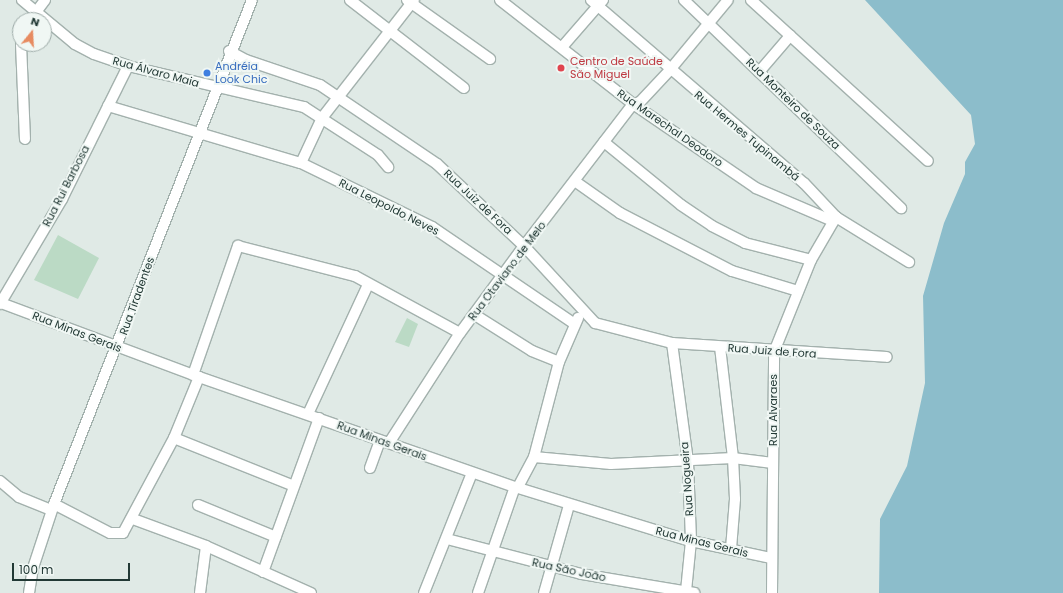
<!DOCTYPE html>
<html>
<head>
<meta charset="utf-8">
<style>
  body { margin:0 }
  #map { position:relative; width:1063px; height:593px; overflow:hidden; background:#e0eae6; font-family:Poppins,sans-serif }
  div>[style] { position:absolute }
  .green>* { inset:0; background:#bbdac5 }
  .water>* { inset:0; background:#8cbdcb }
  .roads { filter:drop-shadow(1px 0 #a3b1ad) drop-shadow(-1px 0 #a3b1ad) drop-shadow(0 1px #a3b1ad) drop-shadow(0 -1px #a3b1ad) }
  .minor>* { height:10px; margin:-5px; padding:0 5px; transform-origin:5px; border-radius:5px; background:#fff }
  .dots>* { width:11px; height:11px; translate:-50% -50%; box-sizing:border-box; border:2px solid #f0f7f4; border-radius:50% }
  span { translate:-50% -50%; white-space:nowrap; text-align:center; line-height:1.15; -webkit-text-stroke:4px #f0f7f4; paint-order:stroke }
  .health-label { font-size:11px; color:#be3a42 }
  .left { translate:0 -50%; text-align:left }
  .shop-label { font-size:11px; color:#366cbe }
  .street-label { font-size:11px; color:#223935 }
  .north { position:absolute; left:12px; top:12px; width:40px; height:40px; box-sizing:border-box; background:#f0f7f4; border:1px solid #9eaba8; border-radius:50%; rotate:18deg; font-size:11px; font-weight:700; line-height:16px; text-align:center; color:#223935 }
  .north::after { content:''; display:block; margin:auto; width:14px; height:18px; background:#e78b61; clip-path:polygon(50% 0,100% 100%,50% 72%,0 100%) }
  .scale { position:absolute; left:12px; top:563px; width:118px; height:18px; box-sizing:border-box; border:2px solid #223935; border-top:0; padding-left:5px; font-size:12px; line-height:14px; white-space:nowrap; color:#223935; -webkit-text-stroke:3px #f0f7f4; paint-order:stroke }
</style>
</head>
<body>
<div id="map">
  <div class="green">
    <div style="clip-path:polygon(58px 235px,99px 258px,78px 299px,34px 280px)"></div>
    <div style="clip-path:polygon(407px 318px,418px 324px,409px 347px,395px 342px)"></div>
  </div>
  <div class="water">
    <div style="clip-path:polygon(865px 0,1063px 0,1063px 593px,879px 593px,880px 519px,907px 466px,925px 383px,923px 296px,944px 223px,965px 174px,965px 162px,975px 144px,971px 115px)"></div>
  </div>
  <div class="roads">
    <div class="minor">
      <div style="left:22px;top:0;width:69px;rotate:39.7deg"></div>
      <div style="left:75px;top:44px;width:21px;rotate:28deg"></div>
      <div style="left:94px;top:54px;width:36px;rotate:19deg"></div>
      <div style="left:128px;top:66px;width:181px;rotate:13.1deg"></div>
      <div style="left:304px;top:107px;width:88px;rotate:33deg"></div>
      <div style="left:378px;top:155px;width:16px;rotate:50deg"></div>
      <div style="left:350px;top:0;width:144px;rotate:37.7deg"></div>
      <div style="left:407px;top:0;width:102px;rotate:35.4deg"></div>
      <div style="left:500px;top:0;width:169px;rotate:38deg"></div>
      <div style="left:633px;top:104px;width:149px;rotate:34.3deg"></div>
      <div style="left:756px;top:188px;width:84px;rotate:23.2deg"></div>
      <div style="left:591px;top:0;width:281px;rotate:40.7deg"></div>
      <div style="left:804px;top:183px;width:47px;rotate:46.7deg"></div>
      <div style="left:836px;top:217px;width:86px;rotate:31.7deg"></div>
      <div style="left:684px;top:0;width:301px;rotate:43.8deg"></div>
      <div style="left:751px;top:0;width:239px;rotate:42.3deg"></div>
      <div style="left:30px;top:20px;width:25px;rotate:-53deg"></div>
      <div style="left:21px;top:44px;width:95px;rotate:87.6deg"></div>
      <div style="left:563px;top:46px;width:61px;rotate:-49deg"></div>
      <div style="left:229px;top:51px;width:19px;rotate:28deg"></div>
      <div style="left:246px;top:60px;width:78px;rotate:18.7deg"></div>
      <div style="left:320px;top:85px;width:141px;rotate:34deg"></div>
      <div style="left:437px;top:164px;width:120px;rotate:43.3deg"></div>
      <div style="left:524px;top:246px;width:105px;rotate:47.3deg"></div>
      <div style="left:595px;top:323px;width:80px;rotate:14.6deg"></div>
      <div style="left:672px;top:343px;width:215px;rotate:3.7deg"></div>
      <div style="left:759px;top:72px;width:48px;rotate:-49.3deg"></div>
      <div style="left:108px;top:106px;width:201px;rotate:16.5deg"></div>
      <div style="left:301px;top:163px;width:146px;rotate:26deg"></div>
      <div style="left:432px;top:227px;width:171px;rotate:34.2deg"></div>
      <div style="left:604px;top:142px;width:99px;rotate:39.3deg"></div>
      <div style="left:681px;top:205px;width:37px;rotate:34deg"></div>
      <div style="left:712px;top:226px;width:37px;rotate:27deg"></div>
      <div style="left:745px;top:243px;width:68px;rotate:14.4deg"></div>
      <div style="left:301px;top:163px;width:50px;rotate:-65deg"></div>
      <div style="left:322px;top:118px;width:150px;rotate:-52.1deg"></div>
      <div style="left:576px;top:182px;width:54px;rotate:35.2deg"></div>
      <div style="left:620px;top:213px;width:126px;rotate:27.4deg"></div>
      <div style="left:732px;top:271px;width:69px;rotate:16.9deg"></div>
      <div style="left:1px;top:303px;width:211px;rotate:20.5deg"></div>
      <div style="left:199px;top:377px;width:335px;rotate:19.2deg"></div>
      <div style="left:515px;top:487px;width:184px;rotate:17.1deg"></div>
      <div style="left:691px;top:541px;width:81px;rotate:12.1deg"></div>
      <div style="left:0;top:304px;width:122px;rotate:-59.4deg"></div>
      <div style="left:62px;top:199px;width:148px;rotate:-63.6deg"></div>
      <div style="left:475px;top:315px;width:67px;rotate:32.3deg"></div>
      <div style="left:532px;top:351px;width:29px;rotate:22deg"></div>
      <div style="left:672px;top:343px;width:120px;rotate:82.3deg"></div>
      <div style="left:688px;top:462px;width:79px;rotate:87.8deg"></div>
      <div style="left:691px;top:541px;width:50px;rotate:95.7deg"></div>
      <div style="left:720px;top:347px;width:112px;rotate:83.3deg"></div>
      <div style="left:733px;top:458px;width:41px;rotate:87.2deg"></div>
      <div style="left:735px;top:499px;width:50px;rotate:94.6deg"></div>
      <div style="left:193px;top:375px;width:137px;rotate:-70.8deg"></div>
      <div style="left:238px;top:246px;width:121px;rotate:14.4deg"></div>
      <div style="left:355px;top:276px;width:119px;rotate:28.5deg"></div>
      <div style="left:308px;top:414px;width:142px;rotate:-65.1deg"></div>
      <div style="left:174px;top:438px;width:129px;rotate:21.8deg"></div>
      <div style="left:389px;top:443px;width:131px;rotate:-57.2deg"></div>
      <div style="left:460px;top:333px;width:108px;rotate:-53.7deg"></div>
      <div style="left:524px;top:246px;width:179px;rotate:-52.5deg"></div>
      <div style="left:633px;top:104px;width:7px;rotate:-16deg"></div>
      <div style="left:640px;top:102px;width:42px;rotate:-46.9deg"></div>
      <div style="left:669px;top:71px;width:92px;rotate:-50.3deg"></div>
      <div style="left:534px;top:457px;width:77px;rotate:5.2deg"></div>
      <div style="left:611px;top:464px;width:122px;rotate:-2.8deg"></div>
      <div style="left:733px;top:458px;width:40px;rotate:7.1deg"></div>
      <div style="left:370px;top:468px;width:29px;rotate:-70deg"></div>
      <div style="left:0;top:481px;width:25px;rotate:40deg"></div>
      <div style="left:19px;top:497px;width:35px;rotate:22deg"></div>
      <div style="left:518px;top:487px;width:34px;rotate:-62deg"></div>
      <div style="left:534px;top:457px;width:98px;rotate:-75.3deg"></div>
      <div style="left:559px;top:362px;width:48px;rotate:-66.6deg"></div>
      <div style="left:54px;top:504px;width:63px;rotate:27.4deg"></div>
      <div style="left:110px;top:533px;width:13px"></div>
      <div style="left:123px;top:533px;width:108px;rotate:-61.8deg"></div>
      <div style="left:174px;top:438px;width:66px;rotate:-67.7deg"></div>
      <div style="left:198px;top:505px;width:84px;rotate:22.3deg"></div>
      <div style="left:133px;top:519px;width:78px;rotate:20.3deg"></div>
      <div style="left:206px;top:546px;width:115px;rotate:24.1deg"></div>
      <div style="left:447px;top:539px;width:138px;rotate:14.6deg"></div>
      <div style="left:581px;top:574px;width:115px;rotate:9.5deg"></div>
      <div style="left:263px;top:572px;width:164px;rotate:-70deg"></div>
      <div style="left:29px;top:593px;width:25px;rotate:-81deg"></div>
      <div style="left:33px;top:568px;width:67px;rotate:-71.8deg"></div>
      <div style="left:54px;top:504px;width:541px;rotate:-68.55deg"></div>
      <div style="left:200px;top:593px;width:47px;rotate:-82.7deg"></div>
      <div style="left:424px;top:593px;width:129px;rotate:-68.2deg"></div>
      <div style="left:478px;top:593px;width:112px;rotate:-70.8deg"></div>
      <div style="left:544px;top:593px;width:91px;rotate:-74.1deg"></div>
      <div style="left:772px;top:593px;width:241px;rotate:-89.5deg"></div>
      <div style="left:774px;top:352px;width:99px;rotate:-68.1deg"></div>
      <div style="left:811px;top:260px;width:50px;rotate:-59.8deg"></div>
    </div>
  </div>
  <div class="dots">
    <div style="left:561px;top:68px;background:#e0444e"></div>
    <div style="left:207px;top:73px;background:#3f7fe0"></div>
  </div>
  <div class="health-label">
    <span class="left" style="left:570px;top:68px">Centro de Saúde<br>São Miguel</span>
  </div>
  <div class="shop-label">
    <span class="left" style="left:215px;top:73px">Andréia<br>Look Chic</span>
  </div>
  <div class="street-label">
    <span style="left:156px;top:72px;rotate:15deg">Rua Álvaro Maia</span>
    <span style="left:793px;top:104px;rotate:44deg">Rua Monteiro de Souza</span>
    <span style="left:670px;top:128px;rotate:35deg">Rua Marechal Deodoro</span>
    <span style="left:747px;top:136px;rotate:40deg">Rua Hermes Tupinambá</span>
    <span style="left:66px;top:186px;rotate:-63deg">Rua Rui Barbosa</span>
    <span style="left:478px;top:202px;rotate:43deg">Rua Juiz de Fora</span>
    <span style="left:389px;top:207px;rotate:27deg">Rua Leopoldo Neves</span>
    <span style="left:507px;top:271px;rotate:-53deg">Rua Otaviano de Melo</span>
    <span style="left:137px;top:296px;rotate:-70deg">Rua Tiradentes</span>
    <span style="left:77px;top:332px;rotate:21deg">Rua Minas Gerais</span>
    <span style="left:772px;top:351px;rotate:4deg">Rua Juiz de Fora</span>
    <span style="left:773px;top:410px;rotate:-90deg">Rua Alvaraes</span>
    <span style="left:382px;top:441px;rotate:20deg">Rua Minas Gerais</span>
    <span style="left:687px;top:479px;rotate:-94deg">Rua Nogueira</span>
    <span style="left:702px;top:542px;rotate:14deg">Rua Minas Gerais</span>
    <span style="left:569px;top:570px;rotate:12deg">Rua São João</span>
  </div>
  <div class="north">N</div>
  <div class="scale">100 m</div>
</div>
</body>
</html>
